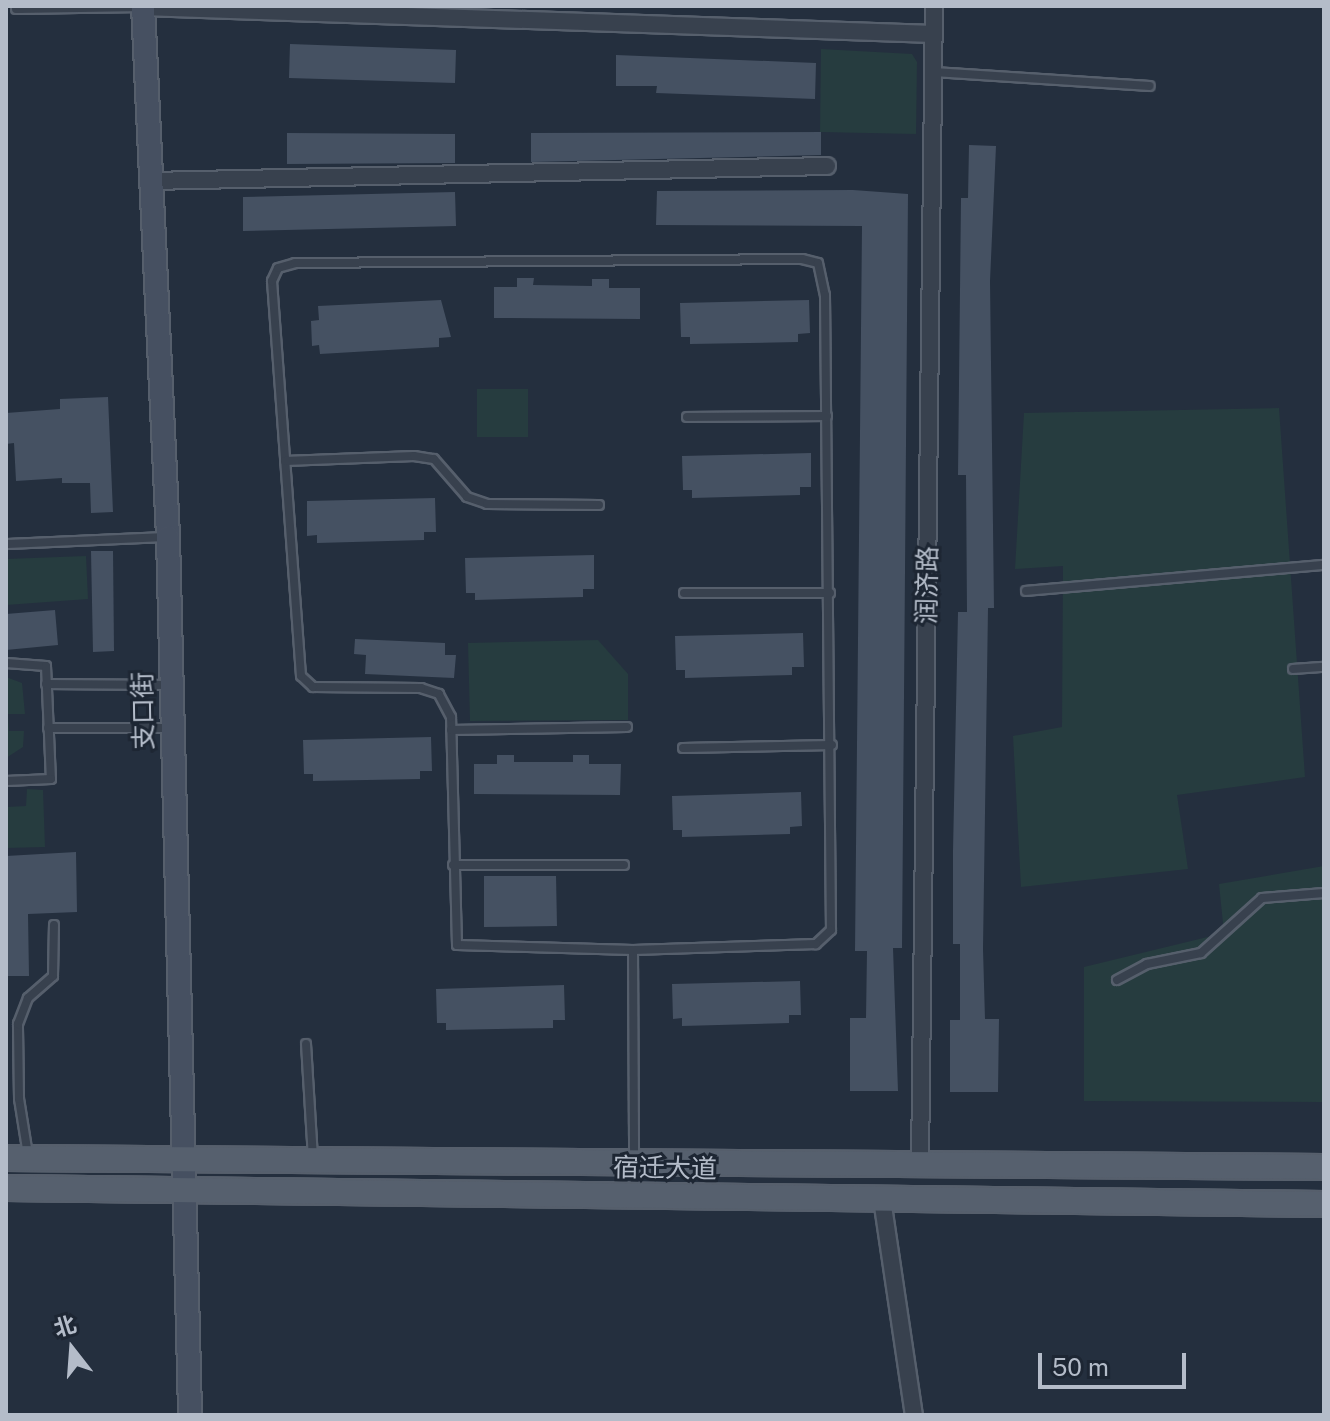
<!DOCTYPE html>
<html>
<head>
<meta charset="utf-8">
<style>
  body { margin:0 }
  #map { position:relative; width:1330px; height:1421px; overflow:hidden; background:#242f3e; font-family:"Public Sans","Noto Sans SC",sans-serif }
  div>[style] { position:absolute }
  .green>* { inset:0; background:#263c3f }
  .building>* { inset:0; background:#455162 }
  .roads { filter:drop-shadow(2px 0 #565f6c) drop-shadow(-2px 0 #565f6c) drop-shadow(0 2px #565f6c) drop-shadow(0 -2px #565f6c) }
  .lane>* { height:8px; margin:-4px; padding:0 4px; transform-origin:4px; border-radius:4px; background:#38414e }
  .street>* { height:16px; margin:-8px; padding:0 8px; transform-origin:8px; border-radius:8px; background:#38414e }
  .secondary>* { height:22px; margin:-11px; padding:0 11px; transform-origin:11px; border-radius:11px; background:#465061 }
  .primary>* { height:24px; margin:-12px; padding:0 12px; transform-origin:12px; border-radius:12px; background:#56606e }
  span { translate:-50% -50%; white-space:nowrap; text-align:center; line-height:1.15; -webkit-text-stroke:6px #1d2633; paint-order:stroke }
  .street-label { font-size:26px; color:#b4bcc9 }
  .frame { position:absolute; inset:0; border:8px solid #b4bcc9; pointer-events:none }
  .north { position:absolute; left:32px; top:1309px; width:80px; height:80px; -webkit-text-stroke:6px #1d2633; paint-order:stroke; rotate:343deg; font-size:22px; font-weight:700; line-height:32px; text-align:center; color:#b4bcc9 }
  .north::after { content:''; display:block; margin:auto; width:28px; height:36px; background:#b4bcc9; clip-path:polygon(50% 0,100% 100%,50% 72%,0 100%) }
  .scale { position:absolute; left:1038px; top:1353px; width:148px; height:36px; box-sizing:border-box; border:4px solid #b4bcc9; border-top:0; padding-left:10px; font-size:24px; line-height:28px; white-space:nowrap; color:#b4bcc9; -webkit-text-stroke:6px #1d2633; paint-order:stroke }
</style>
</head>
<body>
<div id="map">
  <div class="green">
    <div style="clip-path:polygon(821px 49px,912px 54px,917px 62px,916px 134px,820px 132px)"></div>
    <div style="clip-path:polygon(477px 389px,528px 389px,528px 437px,477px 437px)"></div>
    <div style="clip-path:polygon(1279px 408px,1305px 777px,1177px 795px,1188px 869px,1021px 887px,1013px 736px,1062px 727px,1063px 566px,1015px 569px,1024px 413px)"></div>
    <div style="clip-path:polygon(86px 556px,88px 599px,6px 605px,6px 559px)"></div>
    <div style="clip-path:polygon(598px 640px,628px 674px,628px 720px,470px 721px,468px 643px)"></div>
    <div style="clip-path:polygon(6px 677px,22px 683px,25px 714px,8px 714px,9px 731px,24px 731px,23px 747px,6px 758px)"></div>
    <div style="clip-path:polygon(27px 789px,43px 790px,45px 847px,6px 848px,6px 807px,26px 806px)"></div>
    <div style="clip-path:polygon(1324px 866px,1324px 1102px,1084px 1101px,1084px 967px,1224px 933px,1219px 884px)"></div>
  </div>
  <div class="building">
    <div style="clip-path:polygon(290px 44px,456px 50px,455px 83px,289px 78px)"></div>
    <div style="clip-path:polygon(616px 55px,816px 63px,815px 99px,656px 93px,657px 86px,616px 86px)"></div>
    <div style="clip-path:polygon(821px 132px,821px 155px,531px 162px,531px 133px)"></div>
    <div style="clip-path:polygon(287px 133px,455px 134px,455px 163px,287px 164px)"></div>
    <div style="clip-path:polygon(969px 145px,996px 146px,990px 281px,994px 608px,988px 608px,983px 949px,985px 1019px,999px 1019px,998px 1092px,950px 1092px,950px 1020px,960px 1020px,960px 944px,953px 944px,953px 851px,958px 612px,967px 612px,966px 475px,958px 475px,961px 198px,968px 198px)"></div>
    <div style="clip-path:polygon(853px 190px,908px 194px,902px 948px,893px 948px,898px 1091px,850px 1091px,850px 1018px,866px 1018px,867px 951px,855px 951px,862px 226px,656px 225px,657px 191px)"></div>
    <div style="clip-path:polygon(455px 192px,456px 226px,243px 231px,243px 197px)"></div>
    <div style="clip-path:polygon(517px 278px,534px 278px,533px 285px,592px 286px,592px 279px,609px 279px,609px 288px,640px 288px,640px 319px,494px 318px,494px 287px,517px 287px)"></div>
    <div style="clip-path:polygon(441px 300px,451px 337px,439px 338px,439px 347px,320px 354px,319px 345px,312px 346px,311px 321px,319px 320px,318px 306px)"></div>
    <div style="clip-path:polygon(809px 300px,810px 333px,798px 334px,798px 342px,690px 344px,690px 337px,681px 337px,680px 303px)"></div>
    <div style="clip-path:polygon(108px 397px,113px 512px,91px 513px,90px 483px,62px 483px,62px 478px,16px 481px,14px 443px,6px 444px,6px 413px,60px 409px,60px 399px)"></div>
    <div style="clip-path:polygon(811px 453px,811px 487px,800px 487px,800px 495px,692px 498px,692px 490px,683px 490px,682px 456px)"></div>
    <div style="clip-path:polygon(435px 498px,436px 532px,424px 532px,424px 540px,317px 543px,317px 535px,307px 536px,307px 501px)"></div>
    <div style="clip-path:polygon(91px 551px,113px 551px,114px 651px,93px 652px)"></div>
    <div style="clip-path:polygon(594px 555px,594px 589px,583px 589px,583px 597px,475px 600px,475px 593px,466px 593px,465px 558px)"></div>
    <div style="clip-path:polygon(55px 610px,58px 645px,6px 650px,6px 614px)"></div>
    <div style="clip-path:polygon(803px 633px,804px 667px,792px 667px,792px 675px,685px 678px,685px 670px,676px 670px,675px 636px)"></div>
    <div style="clip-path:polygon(355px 639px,445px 643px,445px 655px,456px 655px,454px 678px,365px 674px,366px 655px,354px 654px)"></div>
    <div style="clip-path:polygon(431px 737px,432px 771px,420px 771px,420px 779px,313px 781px,313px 774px,304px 774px,303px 740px)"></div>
    <div style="clip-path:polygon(497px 755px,514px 755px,514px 762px,573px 762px,573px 755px,589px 755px,589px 764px,621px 764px,620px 795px,474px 794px,474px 764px,497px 764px)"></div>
    <div style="clip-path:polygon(801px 792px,802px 826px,790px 827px,790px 834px,682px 837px,682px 830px,673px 830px,672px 796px)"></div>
    <div style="clip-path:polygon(76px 852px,77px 912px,28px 914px,29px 976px,6px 976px,6px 856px)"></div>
    <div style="clip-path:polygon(484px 876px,556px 876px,557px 926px,484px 927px)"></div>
    <div style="clip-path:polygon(800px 981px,801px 1015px,789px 1015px,789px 1023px,682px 1026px,682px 1018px,673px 1019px,672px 984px)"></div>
    <div style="clip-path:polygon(564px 985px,565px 1020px,553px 1020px,553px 1028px,446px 1030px,446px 1023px,437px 1023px,436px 989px)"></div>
  </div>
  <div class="roads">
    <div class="lane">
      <div style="left:16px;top:9px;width:127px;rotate:-0.9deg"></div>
      <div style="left:934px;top:72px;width:216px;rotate:3.7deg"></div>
      <div style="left:802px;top:259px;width:16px;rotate:14deg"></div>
      <div style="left:818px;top:263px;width:33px;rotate:78deg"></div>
      <div style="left:825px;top:295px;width:635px;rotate:89.46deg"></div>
      <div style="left:831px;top:930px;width:21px;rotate:137deg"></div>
      <div style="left:816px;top:944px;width:183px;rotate:178.1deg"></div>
      <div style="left:633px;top:950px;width:176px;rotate:-178.4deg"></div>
      <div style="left:457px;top:945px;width:228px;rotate:-91.5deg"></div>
      <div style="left:451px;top:717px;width:26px;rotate:-118deg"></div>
      <div style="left:439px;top:694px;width:19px;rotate:-162deg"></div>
      <div style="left:421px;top:688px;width:108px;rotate:-179.5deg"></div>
      <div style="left:313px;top:687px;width:16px;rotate:-137deg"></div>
      <div style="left:301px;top:676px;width:396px;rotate:-94.2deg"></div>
      <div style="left:272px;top:281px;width:14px;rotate:-65deg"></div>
      <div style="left:278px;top:268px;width:18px;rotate:-16deg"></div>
      <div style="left:295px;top:263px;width:507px;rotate:-0.45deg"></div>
      <div style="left:687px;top:417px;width:140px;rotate:-0.4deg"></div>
      <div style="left:285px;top:461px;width:129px;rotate:-2.2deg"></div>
      <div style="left:414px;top:456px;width:20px;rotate:9deg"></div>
      <div style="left:434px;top:459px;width:50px;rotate:49deg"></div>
      <div style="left:467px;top:497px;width:21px;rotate:19deg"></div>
      <div style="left:487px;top:504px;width:112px;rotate:0.5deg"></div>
      <div style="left:6px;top:544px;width:161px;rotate:-2.5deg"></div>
      <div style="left:1026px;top:591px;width:299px;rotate:-5deg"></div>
      <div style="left:684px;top:593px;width:146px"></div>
      <div style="left:6px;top:663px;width:40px;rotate:4.3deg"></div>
      <div style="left:46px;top:666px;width:113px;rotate:87.5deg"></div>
      <div style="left:51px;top:779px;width:45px;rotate:177.5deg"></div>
      <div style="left:1293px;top:669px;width:31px;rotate:-4deg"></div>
      <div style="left:46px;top:684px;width:124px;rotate:0.5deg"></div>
      <div style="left:48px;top:728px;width:123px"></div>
      <div style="left:451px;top:730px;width:176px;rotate:-1deg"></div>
      <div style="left:683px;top:748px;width:149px;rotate:-1.2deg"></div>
      <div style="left:453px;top:865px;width:171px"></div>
      <div style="left:633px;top:950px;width:210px;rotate:89.7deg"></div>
      <div style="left:1117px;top:980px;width:34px;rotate:-28deg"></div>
      <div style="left:1147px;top:964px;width:55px;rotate:-11.5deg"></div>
      <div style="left:1201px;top:953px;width:82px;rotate:-42deg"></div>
      <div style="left:1262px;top:898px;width:62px;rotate:-4.6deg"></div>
      <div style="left:306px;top:1044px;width:113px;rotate:86.5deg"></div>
      <div style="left:28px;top:1155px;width:57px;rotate:-99.1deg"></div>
      <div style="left:19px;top:1099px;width:75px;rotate:-90.8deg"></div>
      <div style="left:18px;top:1024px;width:28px;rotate:-69deg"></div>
      <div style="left:28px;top:998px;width:33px;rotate:-41deg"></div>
      <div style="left:53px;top:976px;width:51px;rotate:-88.9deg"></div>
    </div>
    <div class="street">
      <div style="left:143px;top:7px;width:791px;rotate:1.95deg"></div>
      <div style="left:151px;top:181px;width:676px;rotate:-1.27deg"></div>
      <div style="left:920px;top:1164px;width:1158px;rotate:-89.31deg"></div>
      <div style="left:882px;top:1199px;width:218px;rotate:81.6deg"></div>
    </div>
    <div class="secondary">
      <div style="left:143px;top:6px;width:532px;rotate:87.3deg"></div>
      <div style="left:168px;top:537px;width:878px;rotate:88.56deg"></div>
    </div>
    <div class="primary">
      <div style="left:6px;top:1158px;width:1318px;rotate:0.39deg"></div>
      <div style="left:6px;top:1188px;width:1318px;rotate:0.7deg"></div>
    </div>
  </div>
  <div class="street-label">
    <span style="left:927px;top:585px;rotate:-89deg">润济路</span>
    <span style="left:143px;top:711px;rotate:-91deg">支口街</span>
    <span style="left:665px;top:1168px;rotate:1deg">宿迁大道</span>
  </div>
  <div class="frame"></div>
  <div class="north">北</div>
  <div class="scale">50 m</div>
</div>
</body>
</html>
